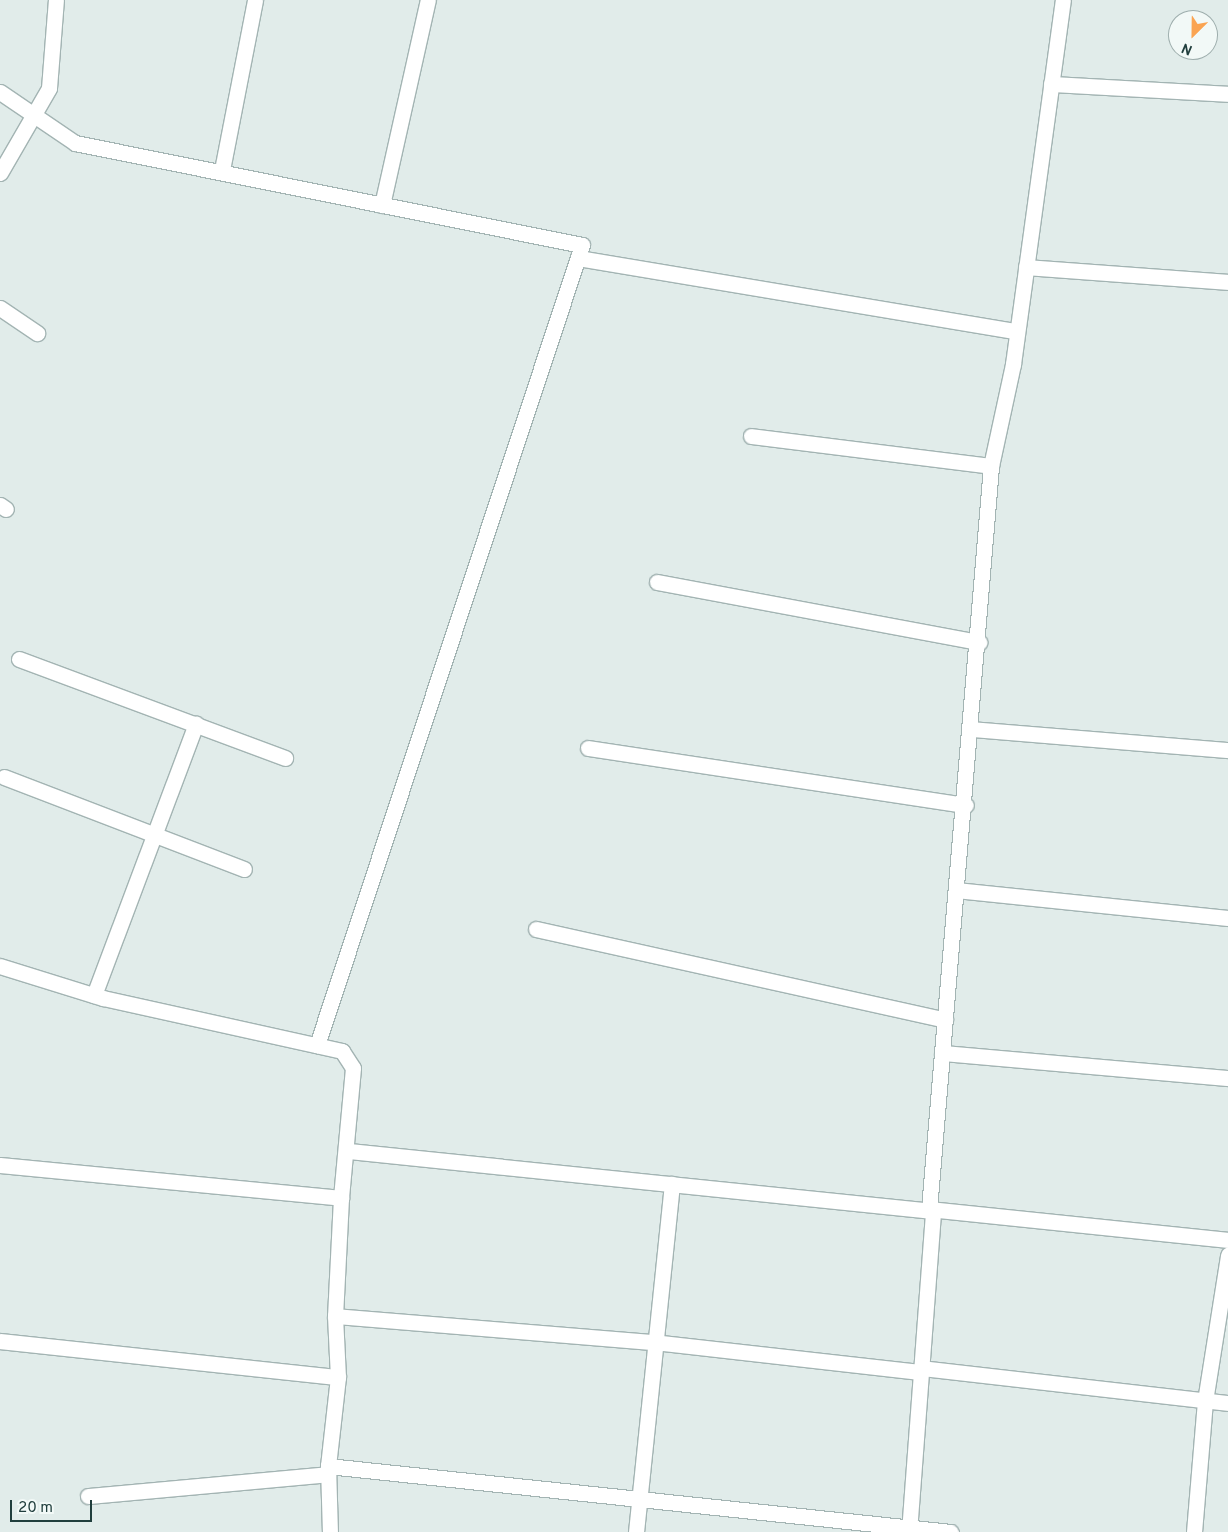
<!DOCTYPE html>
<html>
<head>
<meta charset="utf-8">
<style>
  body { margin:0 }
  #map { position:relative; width:1228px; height:1532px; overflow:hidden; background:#e1ecea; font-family:Overpass,sans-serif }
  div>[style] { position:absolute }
  .roads { filter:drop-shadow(1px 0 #a3b4b3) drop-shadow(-1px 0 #a3b4b3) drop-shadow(0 1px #a3b4b3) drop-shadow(0 -1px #a3b4b3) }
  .minor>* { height:15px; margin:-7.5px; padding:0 7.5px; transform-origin:7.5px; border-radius:7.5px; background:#fff }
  span { translate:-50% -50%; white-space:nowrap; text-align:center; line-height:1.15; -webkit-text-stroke:4px #f2f9f7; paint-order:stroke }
  .north { position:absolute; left:1168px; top:10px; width:50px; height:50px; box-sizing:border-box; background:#f2f9f7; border:1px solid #9eaead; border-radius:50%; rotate:203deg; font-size:14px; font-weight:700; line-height:20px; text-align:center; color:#203e3d }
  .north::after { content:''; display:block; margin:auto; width:18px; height:22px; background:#faa452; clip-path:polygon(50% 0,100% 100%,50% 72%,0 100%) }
  .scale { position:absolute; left:10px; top:1500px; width:82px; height:22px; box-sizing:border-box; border:2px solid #203e3d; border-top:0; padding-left:6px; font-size:15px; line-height:18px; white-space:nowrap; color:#203e3d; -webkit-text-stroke:4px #f2f9f7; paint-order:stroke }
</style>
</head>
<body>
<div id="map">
  <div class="roads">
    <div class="minor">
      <div style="left:1051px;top:84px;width:177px;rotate:3.2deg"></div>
      <div style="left:0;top:92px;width:91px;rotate:34.2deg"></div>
      <div style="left:75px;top:143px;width:517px;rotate:11.38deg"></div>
      <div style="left:582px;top:245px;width:843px;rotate:108.33deg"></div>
      <div style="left:222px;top:170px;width:173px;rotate:-79deg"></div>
      <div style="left:0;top:173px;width:98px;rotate:-60deg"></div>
      <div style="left:49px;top:88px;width:88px;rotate:-85.5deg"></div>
      <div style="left:382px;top:205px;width:210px;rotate:-77.4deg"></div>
      <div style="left:578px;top:258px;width:444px;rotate:9.5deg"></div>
      <div style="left:1026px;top:267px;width:203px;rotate:4.2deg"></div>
      <div style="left:0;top:308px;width:45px;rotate:34deg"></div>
      <div style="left:751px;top:436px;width:242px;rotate:7.1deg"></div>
      <div style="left:0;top:505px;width:7px;rotate:34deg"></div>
      <div style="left:657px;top:582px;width:328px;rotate:10.6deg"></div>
      <div style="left:19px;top:659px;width:284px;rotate:20.4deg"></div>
      <div style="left:971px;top:729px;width:258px;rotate:4.7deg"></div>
      <div style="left:588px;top:748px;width:382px;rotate:8.6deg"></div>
      <div style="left:4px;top:777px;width:257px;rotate:21deg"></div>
      <div style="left:956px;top:890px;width:273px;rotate:5.9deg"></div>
      <div style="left:536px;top:929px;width:419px;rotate:12.5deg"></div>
      <div style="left:0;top:966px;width:108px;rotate:17.3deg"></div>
      <div style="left:103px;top:998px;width:245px;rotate:12.5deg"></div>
      <div style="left:342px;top:1051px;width:20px;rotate:57deg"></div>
      <div style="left:353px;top:1068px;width:131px;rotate:95.3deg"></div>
      <div style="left:341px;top:1198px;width:118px;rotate:92.9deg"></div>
      <div style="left:335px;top:1316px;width:61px;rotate:87.2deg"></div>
      <div style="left:338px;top:1377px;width:90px;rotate:96.4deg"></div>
      <div style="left:328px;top:1466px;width:66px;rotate:88.3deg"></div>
      <div style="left:94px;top:995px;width:290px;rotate:-69.4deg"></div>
      <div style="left:942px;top:1053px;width:287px;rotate:5deg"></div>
      <div style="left:349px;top:1151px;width:587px;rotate:5.87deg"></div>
      <div style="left:0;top:1165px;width:343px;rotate:5.5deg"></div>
      <div style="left:929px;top:1209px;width:301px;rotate:5.9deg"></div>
      <div style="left:335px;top:1316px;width:319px;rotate:4.7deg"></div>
      <div style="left:653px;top:1342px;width:270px;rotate:6.4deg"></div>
      <div style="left:0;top:1341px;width:340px;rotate:6.1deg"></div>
      <div style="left:921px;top:1368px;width:309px;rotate:6.5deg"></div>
      <div style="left:328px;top:1466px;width:626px;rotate:6.05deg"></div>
      <div style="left:88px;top:1496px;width:241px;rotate:-5.2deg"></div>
      <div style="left:636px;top:1532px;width:350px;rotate:-84.1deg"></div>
      <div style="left:909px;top:1532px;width:322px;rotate:-85.7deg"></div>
      <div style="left:933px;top:1211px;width:4px;rotate:-153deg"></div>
      <div style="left:929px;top:1209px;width:746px;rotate:-85.23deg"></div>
      <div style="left:991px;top:466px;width:104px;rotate:-77.8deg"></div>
      <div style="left:1013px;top:364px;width:367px;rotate:-82.2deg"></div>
      <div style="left:1194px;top:1532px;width:131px;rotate:-85.2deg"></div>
      <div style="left:1205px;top:1401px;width:148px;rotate:-81deg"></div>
    </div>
  </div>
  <div class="north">N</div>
  <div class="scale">20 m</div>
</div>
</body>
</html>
